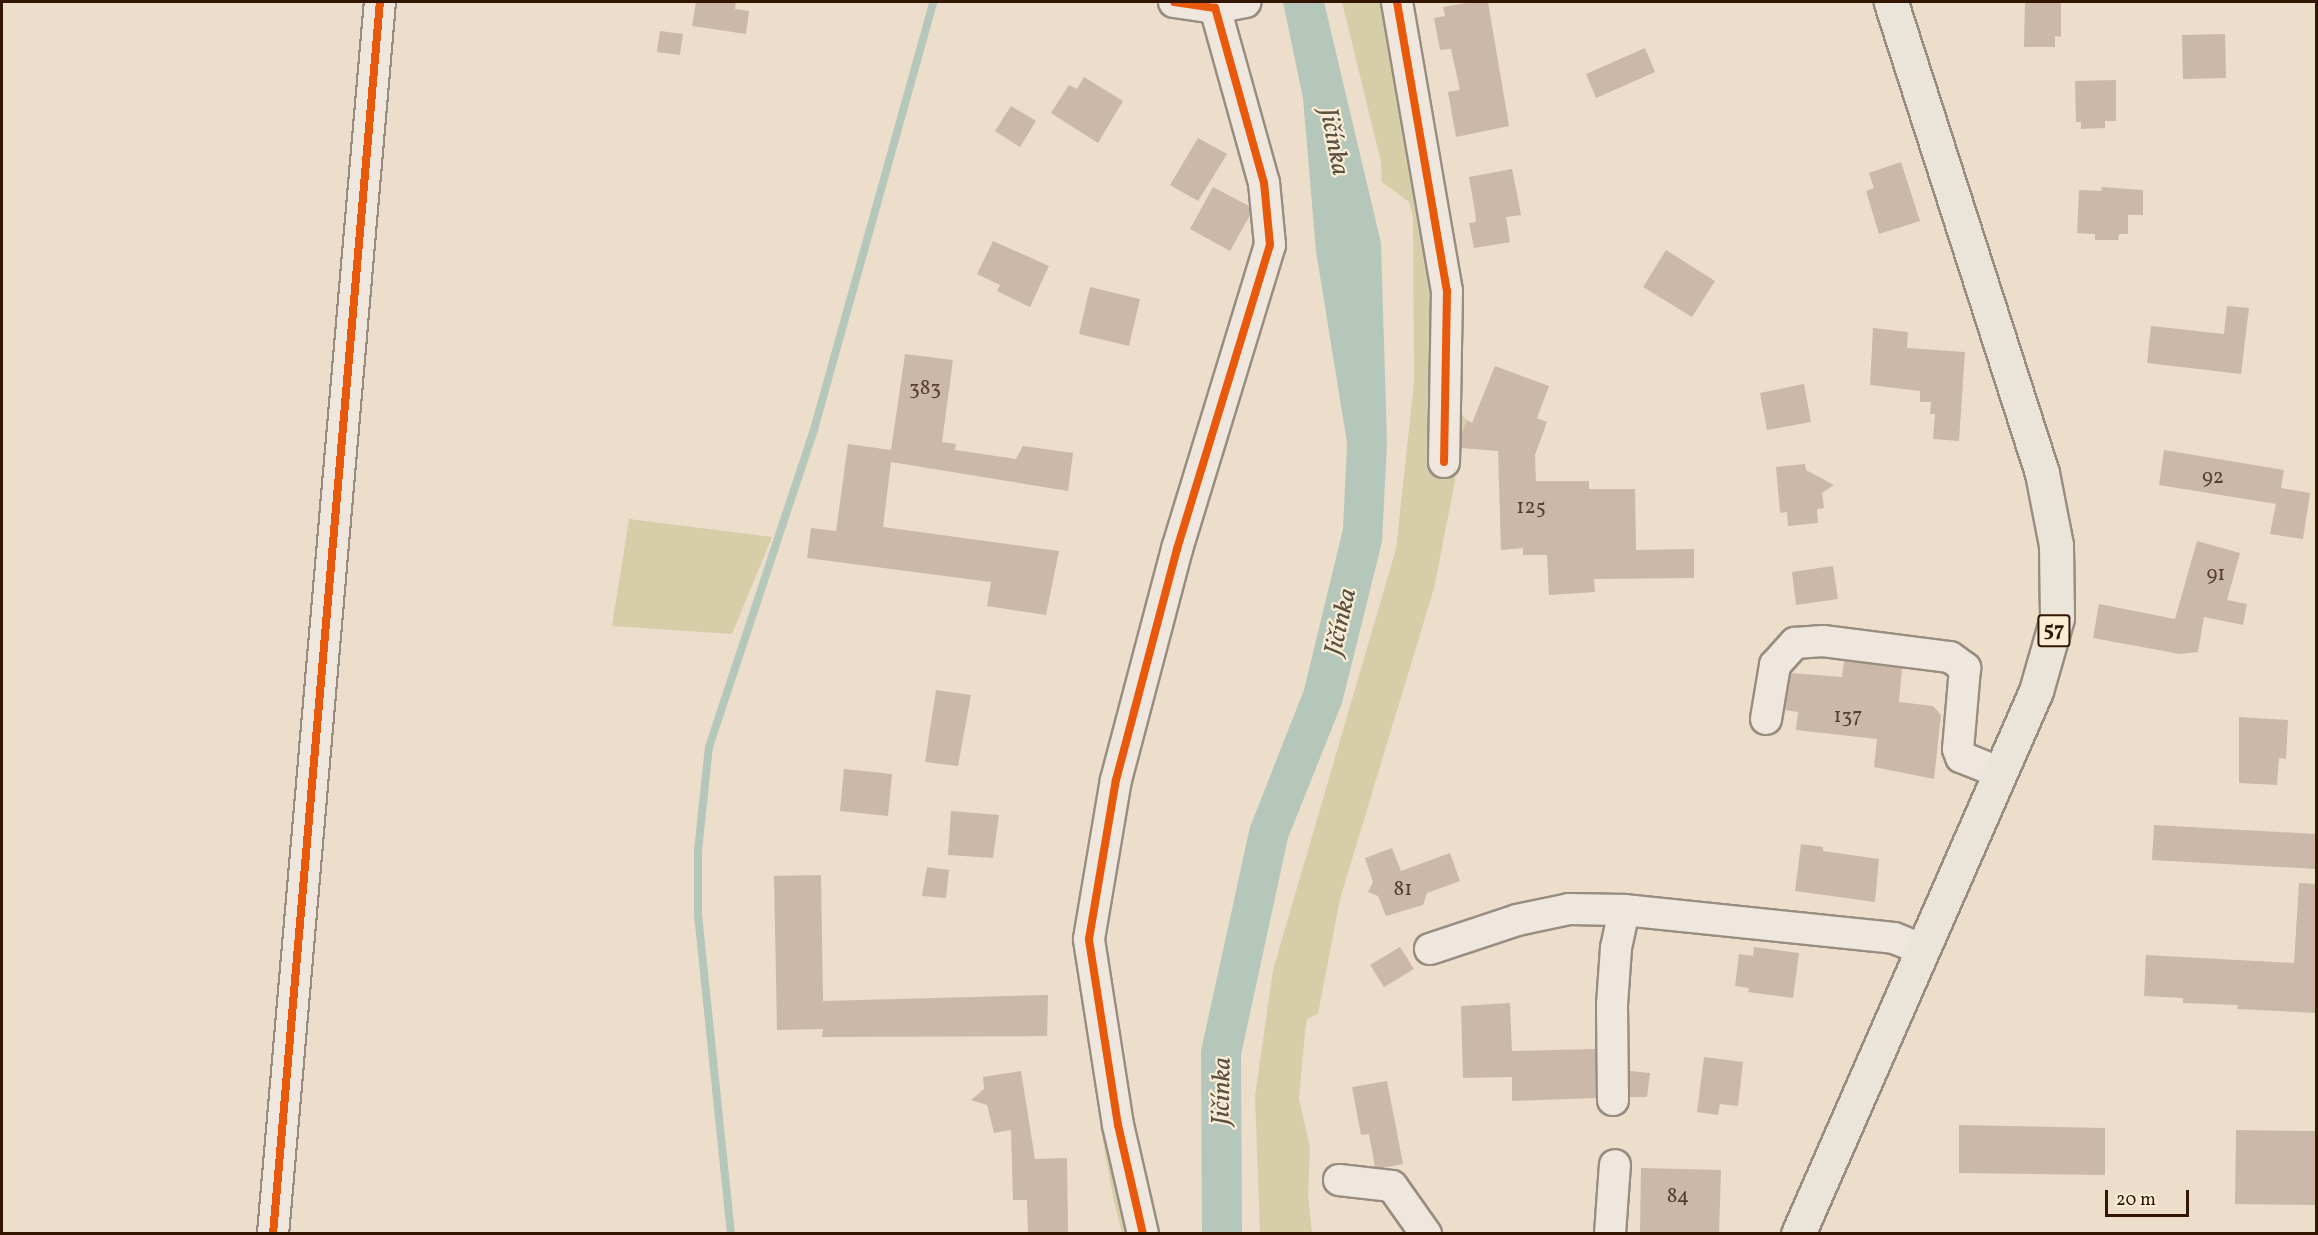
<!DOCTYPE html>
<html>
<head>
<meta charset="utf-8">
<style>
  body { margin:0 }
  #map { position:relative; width:2318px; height:1235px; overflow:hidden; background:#ecdecb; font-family:Vollkorn,serif }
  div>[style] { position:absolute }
  .green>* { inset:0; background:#d5cea9 }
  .water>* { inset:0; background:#b5c7bb }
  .stream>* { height:8px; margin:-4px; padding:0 4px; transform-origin:4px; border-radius:4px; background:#b5c7bb }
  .building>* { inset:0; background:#cbb8a8 }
  .roads { filter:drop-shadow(2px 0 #988d80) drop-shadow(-2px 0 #988d80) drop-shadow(0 2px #988d80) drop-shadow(0 -2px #988d80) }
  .minor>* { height:30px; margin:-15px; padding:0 15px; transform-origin:15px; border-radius:15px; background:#efe7de }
  .major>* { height:33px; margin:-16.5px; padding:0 16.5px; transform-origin:16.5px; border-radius:16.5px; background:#ebe4d9 }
  .cycleway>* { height:8px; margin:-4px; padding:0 4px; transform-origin:4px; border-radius:4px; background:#e8590c }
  span { translate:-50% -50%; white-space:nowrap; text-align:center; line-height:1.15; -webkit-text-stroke:4.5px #fbecd5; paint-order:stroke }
  .number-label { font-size:21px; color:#593e2c }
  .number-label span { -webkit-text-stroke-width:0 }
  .shield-label span { padding:2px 4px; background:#fbecd5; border:2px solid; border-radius:4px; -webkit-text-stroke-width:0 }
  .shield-label { font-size:22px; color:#331602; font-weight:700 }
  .water-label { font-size:26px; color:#585040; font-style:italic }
  .frame { position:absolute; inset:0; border:3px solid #331602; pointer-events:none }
  .scale { position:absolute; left:2105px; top:1190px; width:84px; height:27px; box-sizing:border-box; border:3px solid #331602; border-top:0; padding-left:8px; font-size:18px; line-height:21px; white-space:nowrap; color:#331602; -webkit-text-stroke:4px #fbecd5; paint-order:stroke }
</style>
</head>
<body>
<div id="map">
  <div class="green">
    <div style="clip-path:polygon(1342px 2px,1411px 2px,1464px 287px,1458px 411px,1467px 420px,1455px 447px,1455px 481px,1434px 588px,1340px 899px,1318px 1014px,1307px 1019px,1305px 1032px,1299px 1099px,1310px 1148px,1308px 1195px,1312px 1233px,1260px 1234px,1255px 1096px,1273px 970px,1396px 549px,1414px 383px,1413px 217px,1409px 202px,1382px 182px,1381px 162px)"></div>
    <div style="clip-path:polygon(629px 519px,772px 537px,732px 634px,612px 626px)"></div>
    <div style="clip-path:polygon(1100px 1126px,1107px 1126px,1127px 1233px,1122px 1233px,1114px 1201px)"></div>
  </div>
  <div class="water">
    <div style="clip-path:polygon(1283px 2px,1324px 2px,1381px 243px,1387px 443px,1382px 542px,1342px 703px,1288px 838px,1241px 1055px,1242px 1233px,1202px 1233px,1201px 1051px,1250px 827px,1304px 690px,1343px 529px,1347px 443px,1316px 251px,1303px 98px)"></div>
  </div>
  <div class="stream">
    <div style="left:731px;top:1234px;width:319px;rotate:-95.9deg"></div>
    <div style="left:698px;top:917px;width:66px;rotate:-90deg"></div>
    <div style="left:698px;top:851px;width:105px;rotate:-84deg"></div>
    <div style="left:709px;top:747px;width:338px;rotate:-71.7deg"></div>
    <div style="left:815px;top:426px;width:440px;rotate:-74.4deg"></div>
  </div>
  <div class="building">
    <div style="clip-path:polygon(696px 2px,736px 2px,735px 9px,749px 11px,746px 34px,692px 26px)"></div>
    <div style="clip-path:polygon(1472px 2px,1488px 2px,1509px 126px,1456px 137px,1448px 92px,1460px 90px,1451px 49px,1440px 50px,1434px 18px,1445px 16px,1443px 7px)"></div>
    <div style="clip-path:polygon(2025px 3px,2061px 3px,2061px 37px,2055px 36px,2055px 47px,2024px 47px)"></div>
    <div style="clip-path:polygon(660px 31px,683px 34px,680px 55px,657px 52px)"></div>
    <div style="clip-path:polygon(2225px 34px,2226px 78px,2183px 79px,2182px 35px)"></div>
    <div style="clip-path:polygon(1645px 48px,1655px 72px,1596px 98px,1586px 74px)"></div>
    <div style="clip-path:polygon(1084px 77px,1123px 101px,1098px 143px,1051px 113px,1069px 85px,1077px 89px)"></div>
    <div style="clip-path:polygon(2116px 80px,2116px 121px,2105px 121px,2105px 128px,2081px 129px,2081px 122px,2076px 122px,2075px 81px)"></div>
    <div style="clip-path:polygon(1011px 106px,1036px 121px,1020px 147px,995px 131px)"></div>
    <div style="clip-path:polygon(1198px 138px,1227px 154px,1198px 201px,1170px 185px)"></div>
    <div style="clip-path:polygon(1901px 162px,1920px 221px,1879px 234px,1866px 191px,1874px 188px,1869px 173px)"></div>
    <div style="clip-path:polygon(1512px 169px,1521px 215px,1506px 217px,1510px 242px,1474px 248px,1469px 223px,1476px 222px,1475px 212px,1469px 177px)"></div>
    <div style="clip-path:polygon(1213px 187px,1249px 206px,1250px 215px,1230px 251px,1190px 229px)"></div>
    <div style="clip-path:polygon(2101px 187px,2143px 190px,2143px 215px,2128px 215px,2128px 234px,2119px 234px,2118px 240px,2095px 240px,2095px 234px,2077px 233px,2079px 190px,2102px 191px)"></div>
    <div style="clip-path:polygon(993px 241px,1049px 266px,1030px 307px,997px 291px,1000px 285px,977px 274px)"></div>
    <div style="clip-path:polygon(1666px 250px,1715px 281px,1692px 317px,1643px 287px)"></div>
    <div style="clip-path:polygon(1090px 287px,1140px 299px,1129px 346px,1079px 334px)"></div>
    <div style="clip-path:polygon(2227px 306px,2249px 308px,2241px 374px,2147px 363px,2151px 326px,2224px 334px)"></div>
    <div style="clip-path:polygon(1873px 328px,1908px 332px,1907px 348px,1965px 352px,1959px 441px,1933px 439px,1935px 414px,1930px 414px,1931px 402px,1920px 402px,1920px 391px,1870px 385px)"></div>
    <div style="clip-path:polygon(905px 354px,953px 360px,942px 442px,956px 444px,955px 450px,1016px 459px,1023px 446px,1073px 453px,1068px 491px,891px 462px,883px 527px,1059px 551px,1046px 615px,987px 606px,991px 582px,807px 558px,811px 528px,836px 531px,848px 444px,891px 450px)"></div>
    <div style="clip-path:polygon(1495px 366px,1549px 386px,1537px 418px,1547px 422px,1535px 455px,1536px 481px,1589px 481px,1589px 489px,1635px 489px,1636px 550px,1694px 549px,1694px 578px,1594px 579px,1595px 592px,1549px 595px,1547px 555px,1523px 555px,1523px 548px,1501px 550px,1498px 451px,1461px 448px,1462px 432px,1467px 420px,1472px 423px)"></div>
    <div style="clip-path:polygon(1804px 384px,1811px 422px,1767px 430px,1760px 393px)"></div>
    <div style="clip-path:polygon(2164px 450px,2284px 470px,2281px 488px,2310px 493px,2303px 539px,2270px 534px,2276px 504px,2159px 485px)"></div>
    <div style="clip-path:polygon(1805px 464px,1806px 470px,1834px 485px,1822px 493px,1824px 508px,1817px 509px,1818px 523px,1788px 526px,1787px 512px,1780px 513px,1776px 467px)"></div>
    <div style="clip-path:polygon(2197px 541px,2240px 553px,2227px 600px,2247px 604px,2243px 625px,2204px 617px,2198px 652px,2180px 654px,2093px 638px,2099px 604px,2175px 619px)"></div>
    <div style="clip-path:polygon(1833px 566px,1838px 599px,1796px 605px,1792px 572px)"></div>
    <div style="clip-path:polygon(1844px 661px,1902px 668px,1899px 702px,1933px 706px,1941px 715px,1934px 779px,1874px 767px,1877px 739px,1796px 730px,1798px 712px,1785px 710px,1791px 673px,1842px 677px)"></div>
    <div style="clip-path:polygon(936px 690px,971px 695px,958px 766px,925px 762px)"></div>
    <div style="clip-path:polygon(2239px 717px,2288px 720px,2286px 759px,2279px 758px,2277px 785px,2239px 783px)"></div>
    <div style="clip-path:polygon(844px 769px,892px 774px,888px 816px,840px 811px)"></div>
    <div style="clip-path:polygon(951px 811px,999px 815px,993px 858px,948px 855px)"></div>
    <div style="clip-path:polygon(2154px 825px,2316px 834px,2316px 869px,2152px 860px)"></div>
    <div style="clip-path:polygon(1801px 844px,1823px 847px,1823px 851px,1879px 859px,1875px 902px,1795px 891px)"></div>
    <div style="clip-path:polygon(1392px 848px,1401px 871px,1450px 853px,1460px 881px,1427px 893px,1423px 905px,1386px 916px,1378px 896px,1368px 892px,1373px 882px,1365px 858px)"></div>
    <div style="clip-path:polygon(927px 867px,949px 870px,946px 898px,922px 896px)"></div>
    <div style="clip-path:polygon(821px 875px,823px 1001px,1048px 995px,1047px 1036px,822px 1037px,823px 1029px,777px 1030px,774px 876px)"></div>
    <div style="clip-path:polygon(2299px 883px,2316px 884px,2316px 1013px,2237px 1009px,2238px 1005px,2183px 1003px,2183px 998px,2144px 996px,2146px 955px,2294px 963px)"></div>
    <div style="clip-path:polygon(1400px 947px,1414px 969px,1384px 987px,1370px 965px)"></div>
    <div style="clip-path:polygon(1754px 947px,1799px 953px,1793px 998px,1748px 992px,1749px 988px,1735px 986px,1739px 954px,1753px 956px)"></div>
    <div style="clip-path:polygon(1510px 1003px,1512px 1051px,1595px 1049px,1596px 1098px,1512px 1101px,1512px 1077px,1463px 1078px,1461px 1006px)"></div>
    <div style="clip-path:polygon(1704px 1057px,1743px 1062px,1738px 1106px,1720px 1104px,1718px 1115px,1697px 1112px)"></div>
    <div style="clip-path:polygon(1021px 1071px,1035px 1159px,1067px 1158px,1068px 1233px,1028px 1233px,1027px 1200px,1013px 1200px,1011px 1130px,994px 1133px,987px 1105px,971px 1100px,984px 1089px,983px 1077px)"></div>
    <div style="clip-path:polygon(1630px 1071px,1650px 1073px,1647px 1097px,1630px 1097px)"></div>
    <div style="clip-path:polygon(1387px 1081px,1403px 1164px,1382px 1168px,1375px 1167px,1369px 1134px,1361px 1135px,1352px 1087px)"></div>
    <div style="clip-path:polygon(1959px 1125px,2105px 1128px,2105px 1175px,1959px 1173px)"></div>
    <div style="clip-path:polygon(2236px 1130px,2316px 1131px,2316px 1205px,2235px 1204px)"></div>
    <div style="clip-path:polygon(1641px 1168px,1721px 1170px,1719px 1233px,1640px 1232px)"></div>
  </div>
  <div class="roads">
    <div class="minor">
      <div style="left:1174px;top:2px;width:41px;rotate:8.3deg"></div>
      <div style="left:1215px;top:8px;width:31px;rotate:-11deg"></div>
      <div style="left:1397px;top:2px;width:293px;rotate:80.2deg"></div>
      <div style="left:1447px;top:291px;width:171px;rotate:91deg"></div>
      <div style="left:1766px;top:719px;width:55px;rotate:-80.5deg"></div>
      <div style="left:1775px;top:665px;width:30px;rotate:-48deg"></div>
      <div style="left:1795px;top:643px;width:28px;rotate:-4deg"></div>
      <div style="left:1823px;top:641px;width:128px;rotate:7.2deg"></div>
      <div style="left:1950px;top:657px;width:19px;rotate:36deg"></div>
      <div style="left:1965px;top:668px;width:81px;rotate:94.9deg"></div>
      <div style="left:1958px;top:749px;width:9px;rotate:69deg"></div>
      <div style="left:1961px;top:757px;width:43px;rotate:21.8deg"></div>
      <div style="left:1430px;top:949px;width:92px;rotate:-18.4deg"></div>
      <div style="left:1517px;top:920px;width:53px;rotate:-11.9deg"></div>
      <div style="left:1569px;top:909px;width:55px;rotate:1deg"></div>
      <div style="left:1624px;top:910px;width:271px;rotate:5.9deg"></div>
      <div style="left:1894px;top:938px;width:31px;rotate:22deg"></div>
      <div style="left:1613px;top:1100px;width:95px;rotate:-90.6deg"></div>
      <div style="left:1612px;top:1005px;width:57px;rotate:-86deg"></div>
      <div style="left:1616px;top:948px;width:39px;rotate:-78deg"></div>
      <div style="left:1339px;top:1180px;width:53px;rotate:6.5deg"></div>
      <div style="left:1392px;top:1186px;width:59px;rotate:54.7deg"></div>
      <div style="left:273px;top:1234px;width:1237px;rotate:-85.04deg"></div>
      <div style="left:1143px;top:1234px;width:112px;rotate:-102.9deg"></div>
      <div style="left:1118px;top:1125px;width:188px;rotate:-98.9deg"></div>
      <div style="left:1089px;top:939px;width:161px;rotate:-80.4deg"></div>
      <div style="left:1116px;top:780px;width:239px;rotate:-75.2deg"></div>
      <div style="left:1177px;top:549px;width:318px;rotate:-73deg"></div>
      <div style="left:1270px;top:245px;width:62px;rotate:-95.5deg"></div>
      <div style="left:1264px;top:183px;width:182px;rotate:-105.6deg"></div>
      <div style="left:1215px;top:8px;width:13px;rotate:-151deg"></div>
      <div style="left:1610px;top:1234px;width:69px;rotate:-85.9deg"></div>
    </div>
    <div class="major">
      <div style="left:1798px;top:1234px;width:593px;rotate:-66.33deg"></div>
      <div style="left:2036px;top:691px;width:76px;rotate:-74deg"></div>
      <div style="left:2057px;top:618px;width:73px;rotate:-90.8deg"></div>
      <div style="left:2056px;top:545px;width:73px;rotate:-101deg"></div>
      <div style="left:2042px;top:473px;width:495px;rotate:-107.8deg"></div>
    </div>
  </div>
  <div class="cycleway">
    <div style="left:1397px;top:2px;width:293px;rotate:80.2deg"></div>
    <div style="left:1447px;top:291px;width:171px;rotate:91deg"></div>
    <div style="left:273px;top:1234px;width:1237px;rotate:-85.04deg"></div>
    <div style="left:1143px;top:1234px;width:112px;rotate:-102.9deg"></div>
    <div style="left:1118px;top:1125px;width:188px;rotate:-98.9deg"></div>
    <div style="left:1089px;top:939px;width:161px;rotate:-80.4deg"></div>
    <div style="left:1116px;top:780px;width:239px;rotate:-75.2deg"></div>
    <div style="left:1177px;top:549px;width:318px;rotate:-73deg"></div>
    <div style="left:1270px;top:245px;width:62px;rotate:-95.5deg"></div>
    <div style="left:1264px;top:183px;width:182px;rotate:-105.6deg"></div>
    <div style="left:1215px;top:8px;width:41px;rotate:-171.7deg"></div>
  </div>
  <div class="number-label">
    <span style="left:925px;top:389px">383</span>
    <span style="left:2213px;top:478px">92</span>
    <span style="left:1531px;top:508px">125</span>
    <span style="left:2216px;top:575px">91</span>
    <span style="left:1848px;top:717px">137</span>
    <span style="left:1403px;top:890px">81</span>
    <span style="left:1678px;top:1197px">84</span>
  </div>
  <div class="shield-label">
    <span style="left:2054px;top:631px">57</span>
  </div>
  <div class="water-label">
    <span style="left:1333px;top:142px;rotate:79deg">Jičínka</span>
    <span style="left:1342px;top:622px;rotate:-77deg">Jičínka</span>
    <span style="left:1223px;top:1091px;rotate:-89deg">Jičínka</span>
  </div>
  <div class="frame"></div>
  <div class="scale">20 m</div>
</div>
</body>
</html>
